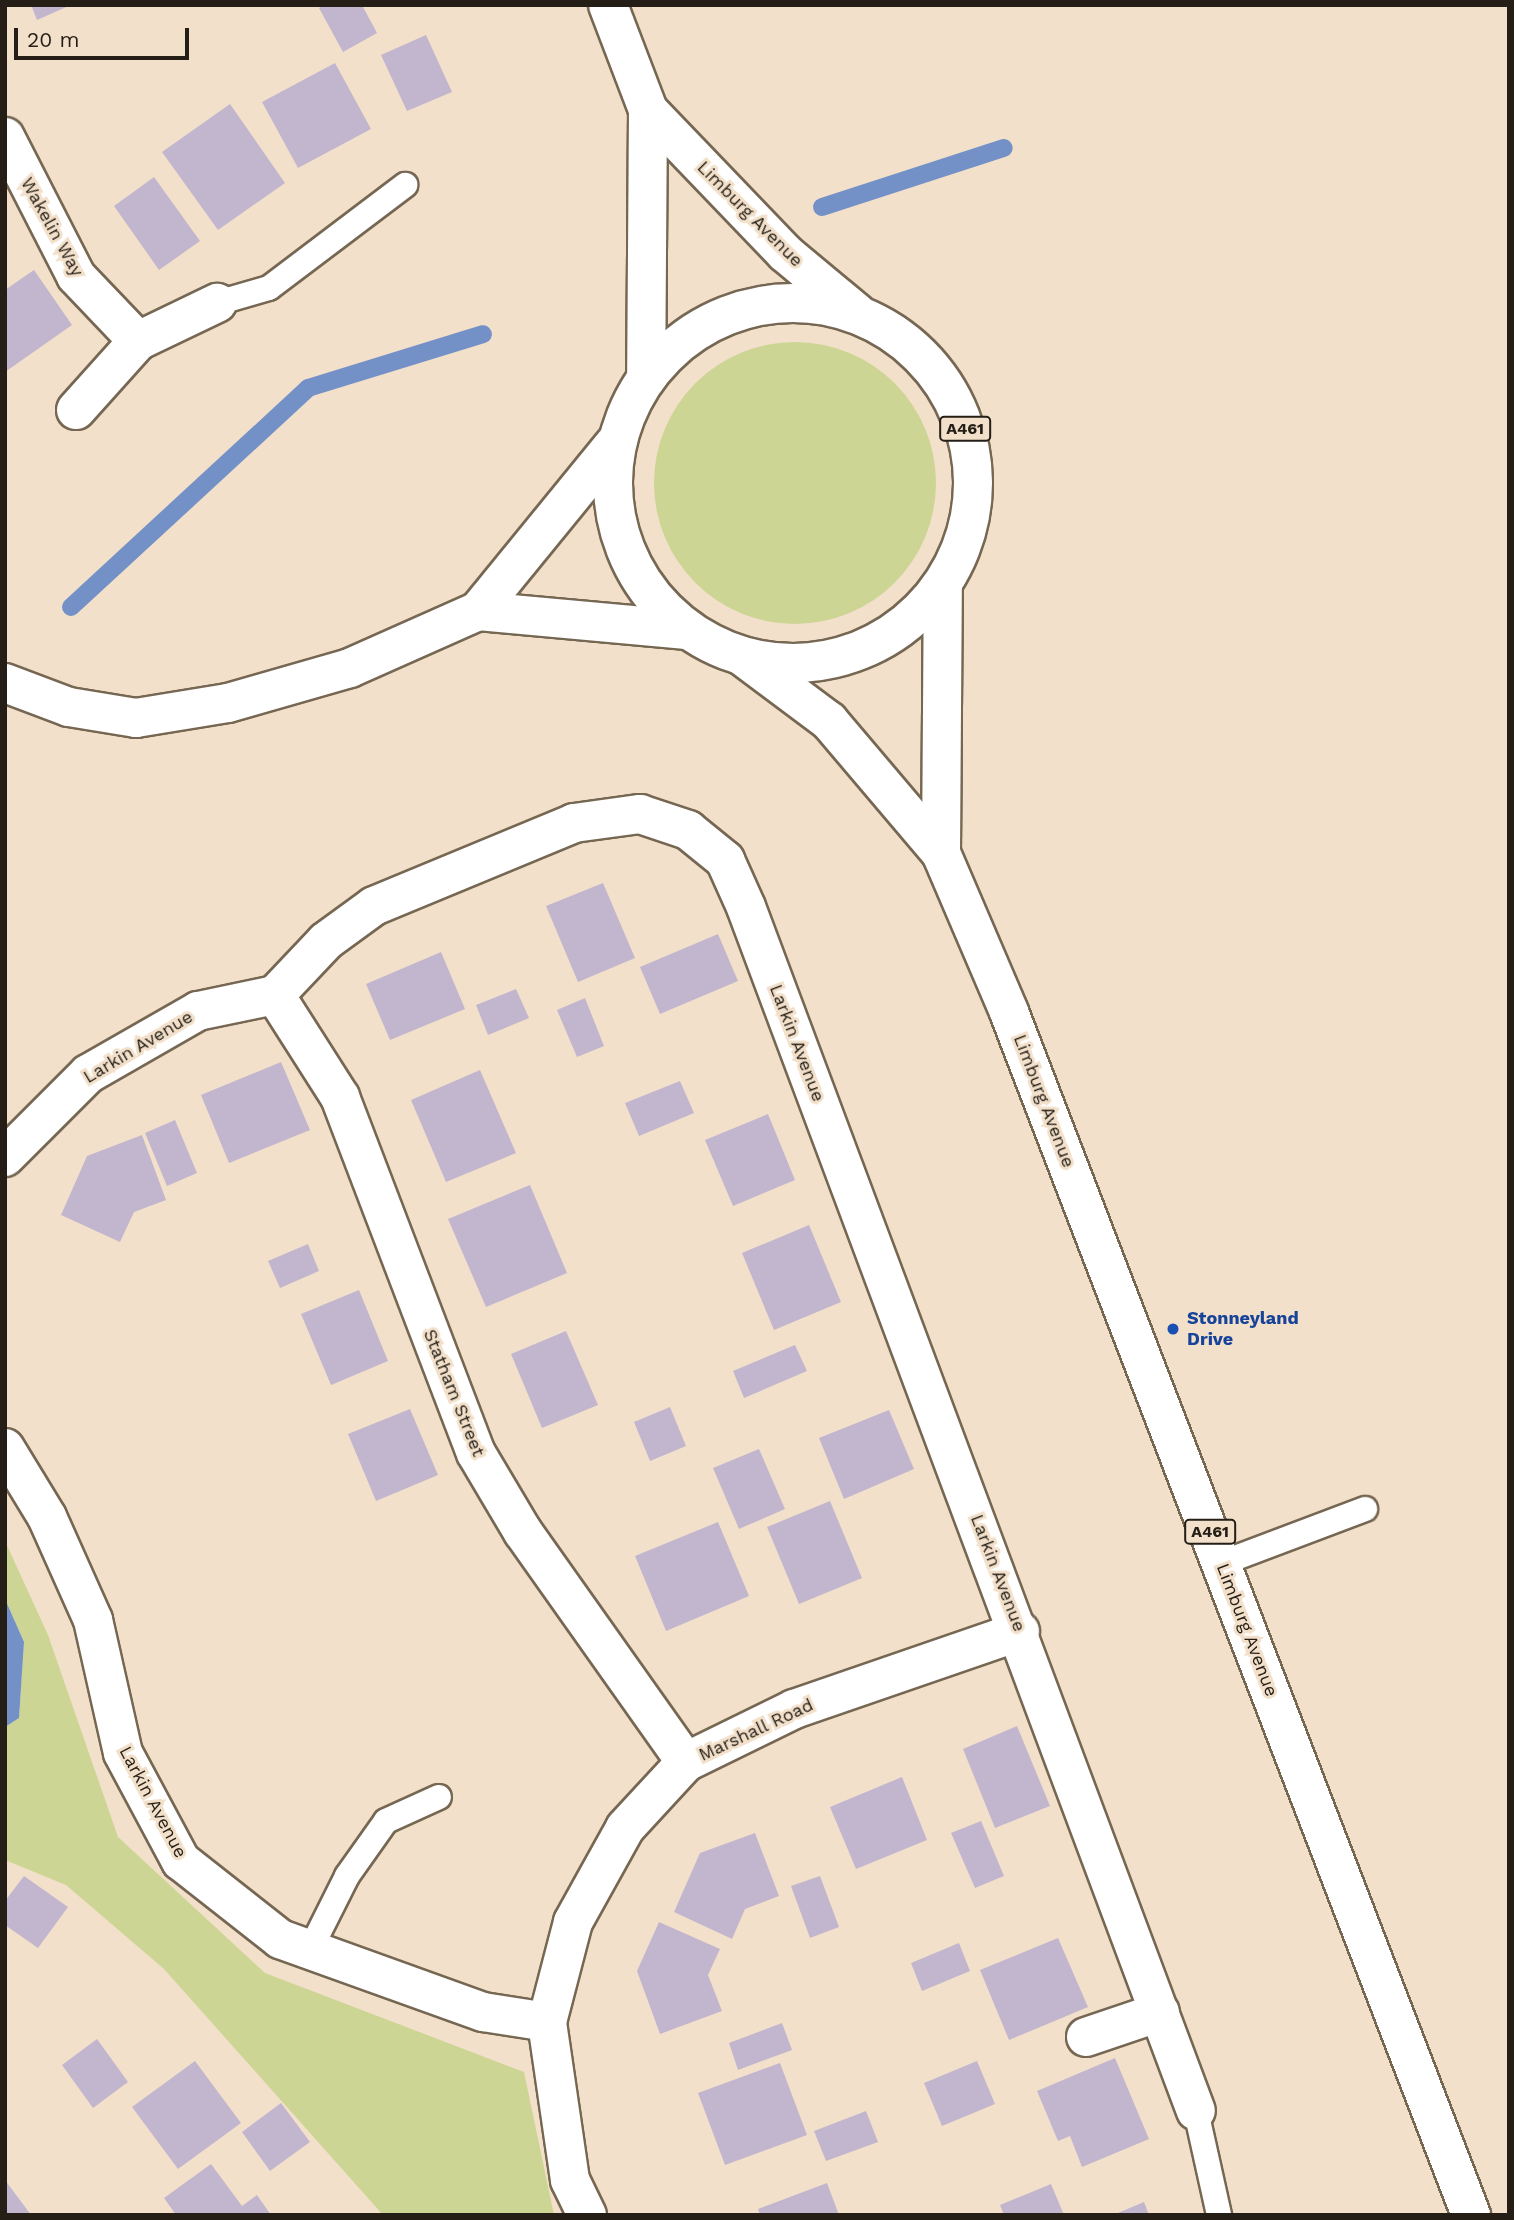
<!DOCTYPE html>
<html>
<head>
<meta charset="utf-8">
<style>
  body { margin:0 }
  #map { position:relative; width:1514px; height:2220px; overflow:hidden; background:#f2e0ca; font-family:"Work Sans",sans-serif }
  div>[style] { position:absolute }
  .green>* { inset:0; background:#cdd595 }
  .round { border-radius:50% }
  .water>* { inset:0; background:#7390c7 }
  .stream>* { height:18px; margin:-9px; padding:0 9px; transform-origin:9px; border-radius:9px; background:#7390c7 }
  .building>* { inset:0; background:#c2b6ce }
  .roads { filter:drop-shadow(2px 0 #766753) drop-shadow(-2px 0 #766753) drop-shadow(0 2px #766753) drop-shadow(0 -2px #766753) }
  .service>* { height:24px; margin:-12px; padding:0 12px; transform-origin:12px; border-radius:12px; background:#fff }
  .minor>* { height:38px; margin:-19px; padding:0 19px; transform-origin:19px; border-radius:19px; background:#fff }
  .primary>* { height:38px; margin:-19px; padding:0 19px; transform-origin:19px; border-radius:19px; background:#fff }
  .primary>.ring { margin:-19px; padding:0; box-sizing:content-box; background:none; border:38px solid #fff; border-radius:50% }
  .dots>* { width:19px; height:19px; translate:-50% -50%; box-sizing:border-box; border:4px solid #f2e0ca; border-radius:50% }
  span { translate:-50% -50%; white-space:nowrap; text-align:center; line-height:1.15; -webkit-text-stroke:6px #f2e0ca; paint-order:stroke }
  .shield-label span { padding:2px 5px; background:#f2e0ca; border:2px solid; border-radius:5px; -webkit-text-stroke-width:0 }
  .shield-label { font-size:16px; color:#241e16; font-weight:700 }
  .street-label { font-size:18px; color:#241e16 }
  .transit-label { font-size:18px; color:#164399; font-weight:700 }
  .left { translate:0 -50%; text-align:left }
  .frame { position:absolute; inset:0; border:7px solid #241e16; pointer-events:none }
  .scale { position:absolute; left:14px; top:28px; width:175px; height:32px; box-sizing:border-box; border:4px solid #241e16; border-top:0; padding-left:9px; font-size:21px; line-height:24px; white-space:nowrap; color:#241e16; -webkit-text-stroke:5px #f2e0ca; paint-order:stroke }
</style>
</head>
<body>
<div id="map">
  <div class="green">
    <div class="round" style="left:654px;top:342px;width:282px;height:282px"></div>
    <div style="clip-path:polygon(5px 1541px,48px 1635px,118px 1837px,265px 1973px,524px 2072px,554px 2215px,383px 2215px,164px 1969px,66px 1885px,5px 1860px,5px 1727px,19px 1718px,24px 1642px,5px 1599px)"></div>
  </div>
  <div class="water">
    <div style="clip-path:polygon(5px 1599px,24px 1642px,19px 1718px,5px 1727px)"></div>
  </div>
  <div class="stream">
    <div style="left:822px;top:207px;width:191px;rotate:-18deg"></div>
    <div style="left:71px;top:607px;width:323px;rotate:-42.7deg"></div>
    <div style="left:308px;top:388px;width:183px;rotate:-17.1deg"></div>
  </div>
  <div class="building">
    <div style="clip-path:polygon(31px 5px,71px 5px,37px 20px)"></div>
    <div style="clip-path:polygon(324px 5px,362px 5px,377px 33px,343px 52px,319px 8px)"></div>
    <div style="clip-path:polygon(426px 35px,452px 92px,407px 111px,381px 55px)"></div>
    <div style="clip-path:polygon(335px 63px,371px 129px,298px 168px,262px 102px)"></div>
    <div style="clip-path:polygon(230px 104px,285px 183px,218px 230px,162px 152px)"></div>
    <div style="clip-path:polygon(154px 177px,200px 241px,159px 270px,114px 206px)"></div>
    <div style="clip-path:polygon(34px 270px,72px 325px,5px 372px,5px 290px)"></div>
    <div style="clip-path:polygon(603px 883px,635px 958px,578px 982px,546px 906px)"></div>
    <div style="clip-path:polygon(718px 934px,738px 981px,660px 1014px,640px 967px)"></div>
    <div style="clip-path:polygon(441px 952px,465px 1009px,390px 1040px,366px 984px)"></div>
    <div style="clip-path:polygon(516px 989px,529px 1018px,488px 1035px,476px 1005px)"></div>
    <div style="clip-path:polygon(585px 998px,604px 1046px,577px 1057px,557px 1010px)"></div>
    <div style="clip-path:polygon(281px 1062px,310px 1130px,229px 1163px,201px 1095px)"></div>
    <div style="clip-path:polygon(480px 1070px,516px 1153px,446px 1182px,411px 1100px)"></div>
    <div style="clip-path:polygon(680px 1081px,694px 1113px,639px 1136px,625px 1103px)"></div>
    <div style="clip-path:polygon(768px 1114px,795px 1180px,733px 1206px,705px 1140px)"></div>
    <div style="clip-path:polygon(175px 1120px,197px 1173px,167px 1186px,145px 1133px)"></div>
    <div style="clip-path:polygon(142px 1135px,166px 1200px,134px 1212px,120px 1242px,61px 1215px,87px 1156px)"></div>
    <div style="clip-path:polygon(530px 1185px,567px 1273px,486px 1307px,448px 1219px)"></div>
    <div style="clip-path:polygon(809px 1225px,841px 1302px,774px 1330px,742px 1253px)"></div>
    <div style="clip-path:polygon(308px 1244px,319px 1271px,280px 1288px,268px 1261px)"></div>
    <div style="clip-path:polygon(359px 1290px,388px 1361px,331px 1385px,301px 1314px)"></div>
    <div style="clip-path:polygon(566px 1331px,598px 1405px,542px 1428px,511px 1354px)"></div>
    <div style="clip-path:polygon(795px 1345px,807px 1371px,744px 1398px,733px 1371px)"></div>
    <div style="clip-path:polygon(670px 1407px,686px 1446px,650px 1461px,634px 1422px)"></div>
    <div style="clip-path:polygon(410px 1409px,438px 1475px,376px 1501px,348px 1434px)"></div>
    <div style="clip-path:polygon(889px 1410px,914px 1469px,844px 1499px,819px 1438px)"></div>
    <div style="clip-path:polygon(759px 1449px,785px 1509px,739px 1529px,713px 1468px)"></div>
    <div style="clip-path:polygon(830px 1501px,862px 1578px,799px 1604px,767px 1527px)"></div>
    <div style="clip-path:polygon(718px 1522px,749px 1596px,666px 1631px,635px 1556px)"></div>
    <div style="clip-path:polygon(1017px 1726px,1050px 1806px,995px 1828px,963px 1749px)"></div>
    <div style="clip-path:polygon(902px 1777px,927px 1840px,856px 1869px,830px 1807px)"></div>
    <div style="clip-path:polygon(981px 1821px,1004px 1876px,975px 1888px,951px 1833px)"></div>
    <div style="clip-path:polygon(755px 1833px,779px 1896px,745px 1909px,732px 1939px,674px 1912px,700px 1853px)"></div>
    <div style="clip-path:polygon(24px 1876px,68px 1907px,38px 1948px,5px 1925px,5px 1901px)"></div>
    <div style="clip-path:polygon(820px 1876px,839px 1927px,810px 1938px,791px 1886px)"></div>
    <div style="clip-path:polygon(659px 1922px,720px 1949px,708px 1975px,722px 2011px,660px 2034px,637px 1971px)"></div>
    <div style="clip-path:polygon(1058px 1938px,1088px 2007px,1009px 2040px,980px 1970px)"></div>
    <div style="clip-path:polygon(959px 1943px,970px 1971px,922px 1991px,911px 1963px)"></div>
    <div style="clip-path:polygon(782px 2023px,792px 2050px,738px 2070px,729px 2043px)"></div>
    <div style="clip-path:polygon(97px 2039px,128px 2082px,93px 2108px,62px 2065px)"></div>
    <div style="clip-path:polygon(1115px 2058px,1149px 2139px,1082px 2167px,1070px 2136px,1058px 2141px,1037px 2091px)"></div>
    <div style="clip-path:polygon(195px 2061px,241px 2123px,178px 2169px,132px 2107px)"></div>
    <div style="clip-path:polygon(977px 2061px,995px 2104px,942px 2126px,924px 2083px)"></div>
    <div style="clip-path:polygon(780px 2063px,807px 2135px,725px 2165px,698px 2093px)"></div>
    <div style="clip-path:polygon(281px 2103px,310px 2142px,270px 2171px,242px 2132px)"></div>
    <div style="clip-path:polygon(866px 2111px,878px 2142px,826px 2161px,814px 2131px)"></div>
    <div style="clip-path:polygon(211px 2164px,242px 2206px,257px 2195px,271px 2215px,176px 2215px,164px 2198px)"></div>
    <div style="clip-path:polygon(5px 2180px,31px 2215px,5px 2215px)"></div>
    <div style="clip-path:polygon(827px 2183px,839px 2215px,760px 2215px,758px 2209px)"></div>
    <div style="clip-path:polygon(1051px 2184px,1064px 2215px,1004px 2215px,1000px 2205px)"></div>
    <div style="clip-path:polygon(1144px 2202px,1149px 2215px,1113px 2215px)"></div>
  </div>
  <div class="roads">
    <div class="service">
      <div style="left:217px;top:303px;width:54px;rotate:-16.1deg"></div>
      <div style="left:269px;top:288px;width:171px;rotate:-37.1deg"></div>
      <div style="left:1222px;top:1563px;width:153px;rotate:-20.7deg"></div>
      <div style="left:310px;top:1950px;width:83px;rotate:-63.4deg"></div>
      <div style="left:347px;top:1876px;width:67px;rotate:-54.7deg"></div>
      <div style="left:386px;top:1821px;width:58px;rotate:-24.4deg"></div>
      <div style="left:1196px;top:2111px;width:107px;rotate:77.5deg"></div>
    </div>
    <div class="minor">
      <div style="left:5px;top:137px;width:156px;rotate:62.9deg"></div>
      <div style="left:76px;top:276px;width:90px;rotate:46.4deg"></div>
      <div style="left:76px;top:410px;width:93px;rotate:-48.1deg"></div>
      <div style="left:138px;top:341px;width:88px;rotate:-25.7deg"></div>
      <div style="left:478px;top:611px;width:210px;rotate:5.2deg"></div>
      <div style="left:5px;top:683px;width:68px;rotate:20.6deg"></div>
      <div style="left:69px;top:707px;width:68px;rotate:9.3deg"></div>
      <div style="left:136px;top:718px;width:93px;rotate:-9.3deg"></div>
      <div style="left:228px;top:703px;width:127px;rotate:-16deg"></div>
      <div style="left:350px;top:668px;width:140px;rotate:-24deg"></div>
      <div style="left:478px;top:611px;width:215px;rotate:-50.8deg"></div>
      <div style="left:275px;top:995px;width:121px;rotate:57.5deg"></div>
      <div style="left:340px;top:1097px;width:381px;rotate:69.1deg"></div>
      <div style="left:476px;top:1453px;width:92px;rotate:59.3deg"></div>
      <div style="left:523px;top:1532px;width:282px;rotate:54.7deg"></div>
      <div style="left:5px;top:1157px;width:117px;rotate:-45deg"></div>
      <div style="left:88px;top:1074px;width:127px;rotate:-29.8deg"></div>
      <div style="left:198px;top:1011px;width:79px;rotate:-11.7deg"></div>
      <div style="left:275px;top:995px;width:74px;rotate:-46.6deg"></div>
      <div style="left:326px;top:941px;width:59px;rotate:-36.1deg"></div>
      <div style="left:374px;top:906px;width:217px;rotate:-22.5deg"></div>
      <div style="left:574px;top:823px;width:67px;rotate:-7.8deg"></div>
      <div style="left:640px;top:814px;width:51px;rotate:18.4deg"></div>
      <div style="left:688px;top:830px;width:48px;rotate:39deg"></div>
      <div style="left:725px;top:860px;width:51px;rotate:65.9deg"></div>
      <div style="left:746px;top:907px;width:1285px;rotate:69.51deg"></div>
      <div style="left:5px;top:1448px;width:81px;rotate:58.7deg"></div>
      <div style="left:47px;top:1517px;width:113px;rotate:65.9deg"></div>
      <div style="left:93px;top:1620px;width:136px;rotate:77.3deg"></div>
      <div style="left:123px;top:1753px;width:123px;rotate:61.8deg"></div>
      <div style="left:181px;top:1861px;width:126px;rotate:38.2deg"></div>
      <div style="left:280px;top:1939px;width:216px;rotate:19.8deg"></div>
      <div style="left:483px;top:2012px;width:65px;rotate:8.9deg"></div>
      <div style="left:1086px;top:2037px;width:78px;rotate:-18.7deg"></div>
      <div style="left:587px;top:2215px;width:39px;rotate:-116deg"></div>
      <div style="left:570px;top:2180px;width:160px;rotate:-98.3deg"></div>
      <div style="left:547px;top:2022px;width:103px;rotate:-75.4deg"></div>
      <div style="left:573px;top:1922px;width:107px;rotate:-61deg"></div>
      <div style="left:625px;top:1828px;width:90px;rotate:-47.3deg"></div>
      <div style="left:686px;top:1762px;width:120px;rotate:-26.1deg"></div>
      <div style="left:794px;top:1709px;width:239px;rotate:-19deg"></div>
    </div>
    <div class="primary">
      <div style="left:608px;top:5px;width:112px;rotate:69.1deg"></div>
      <div style="left:648px;top:110px;width:268px;rotate:90.4deg"></div>
      <div style="left:648px;top:110px;width:198px;rotate:46.2deg"></div>
      <div style="left:785px;top:253px;width:94px;rotate:39.8deg"></div>
      <div class="ring" style="left:613px;top:303px;width:322px;height:322px"></div>
      <div style="left:742px;top:656px;width:109px;rotate:36.8deg"></div>
      <div style="left:829px;top:721px;width:173px;rotate:49.7deg"></div>
      <div style="left:941px;top:853px;width:173px;rotate:66.8deg"></div>
      <div style="left:1009px;top:1012px;width:1289px;rotate:68.99deg"></div>
      <div style="left:941px;top:853px;width:269px;rotate:-89.6deg"></div>
    </div>
  </div>
  <div class="dots">
    <div style="left:1173px;top:1329px;background:#1a4fb4"></div>
  </div>
  <div class="shield-label">
    <span style="left:965px;top:429px">A461</span>
    <span style="left:1210px;top:1532px">A461</span>
  </div>
  <div class="street-label">
    <span style="left:750px;top:214px;rotate:45deg">Limburg Avenue</span>
    <span style="left:52px;top:227px;rotate:61deg">Wakelin Way</span>
    <span style="left:797px;top:1043px;rotate:69deg">Larkin Avenue</span>
    <span style="left:138px;top:1047px;rotate:-31deg">Larkin Avenue</span>
    <span style="left:1044px;top:1101px;rotate:69deg">Limburg Avenue</span>
    <span style="left:454px;top:1393px;rotate:68deg">Statham Street</span>
    <span style="left:998px;top:1573px;rotate:69deg">Larkin Avenue</span>
    <span style="left:1247px;top:1630px;rotate:69deg">Limburg Avenue</span>
    <span style="left:756px;top:1730px;rotate:-25deg">Marshall Road</span>
    <span style="left:153px;top:1802px;rotate:62deg">Larkin Avenue</span>
  </div>
  <div class="transit-label">
    <span class="left" style="left:1187px;top:1329px">Stonneyland<br>Drive</span>
  </div>
  <div class="frame"></div>
  <div class="scale">20 m</div>
</div>
</body>
</html>
